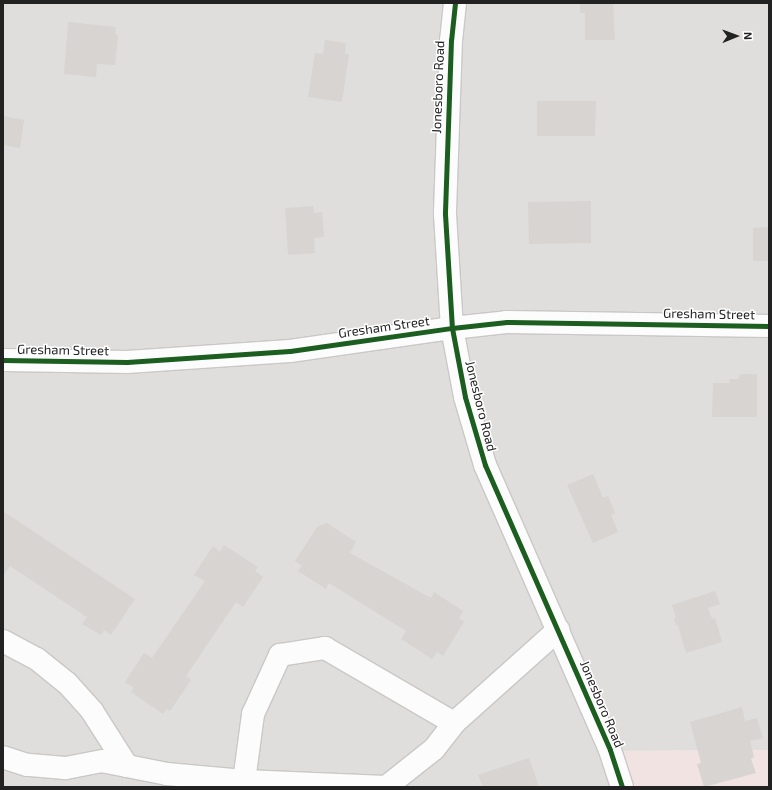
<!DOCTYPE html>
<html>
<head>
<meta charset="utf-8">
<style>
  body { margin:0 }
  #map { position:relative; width:772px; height:790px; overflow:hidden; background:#f0eeeb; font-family:"Exo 2",sans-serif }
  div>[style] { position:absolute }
  .residential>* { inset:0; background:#dfdedc }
  .commercial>* { inset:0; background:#f1e3e1 }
  .building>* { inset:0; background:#d7d4d2 }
  .roads { filter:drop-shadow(1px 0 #c9c8c7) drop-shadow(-1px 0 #c9c8c7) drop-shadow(0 1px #c9c8c7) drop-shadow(0 -1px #c9c8c7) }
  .street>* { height:22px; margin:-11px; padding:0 11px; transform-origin:11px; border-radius:11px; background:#fdfcfc }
  .cycleway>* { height:5px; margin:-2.5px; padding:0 2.5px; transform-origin:2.5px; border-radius:2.5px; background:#1b5e20 }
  span { translate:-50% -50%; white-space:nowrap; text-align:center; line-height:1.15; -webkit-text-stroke:3px #fff; paint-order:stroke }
  .street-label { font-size:13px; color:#222 }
  .frame { position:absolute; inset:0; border:4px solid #222; pointer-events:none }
  .north { position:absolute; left:716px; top:16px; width:40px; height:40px; -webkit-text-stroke:3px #fff; paint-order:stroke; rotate:89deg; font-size:11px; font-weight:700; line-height:16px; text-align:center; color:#222 }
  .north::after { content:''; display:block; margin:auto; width:14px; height:18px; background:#222; clip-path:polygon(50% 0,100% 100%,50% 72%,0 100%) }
</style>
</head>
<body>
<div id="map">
  <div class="residential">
    <div style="clip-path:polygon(3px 3px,769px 3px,769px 750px,622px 751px,629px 787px,3px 787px)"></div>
  </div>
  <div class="commercial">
    <div style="clip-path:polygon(769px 750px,769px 787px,629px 787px,621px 751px)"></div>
  </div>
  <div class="building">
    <div style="clip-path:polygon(580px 3px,613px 3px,615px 40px,585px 40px,585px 13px,580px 13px)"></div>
    <div style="clip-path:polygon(68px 22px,116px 27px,115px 34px,118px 35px,115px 65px,97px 64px,96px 77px,64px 74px)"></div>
    <div style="clip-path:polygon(325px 40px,346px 43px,345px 54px,349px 54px,342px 102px,308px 97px,315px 53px,323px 54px)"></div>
    <div style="clip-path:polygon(537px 101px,596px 101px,595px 136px,537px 136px)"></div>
    <div style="clip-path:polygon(3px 116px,24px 120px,20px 148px,3px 145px)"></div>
    <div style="clip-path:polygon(591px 201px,591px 243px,529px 244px,528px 202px)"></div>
    <div style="clip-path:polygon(313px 206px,314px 213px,322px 212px,324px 237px,314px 238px,315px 253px,288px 255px,285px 208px)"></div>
    <div style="clip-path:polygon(769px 227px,769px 261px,753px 261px,753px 228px)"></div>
    <div style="clip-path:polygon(740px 374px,757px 374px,757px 417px,712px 417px,713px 383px,729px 383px,729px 379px,739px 379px)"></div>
    <div style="clip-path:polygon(593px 474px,603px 498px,608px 496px,615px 513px,611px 515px,618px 532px,593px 543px,567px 485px)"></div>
    <div style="clip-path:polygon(3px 511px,135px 599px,111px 635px,104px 630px,101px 635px,82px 624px,87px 617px,10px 566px,3px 576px)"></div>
    <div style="clip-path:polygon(327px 523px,356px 542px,350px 553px,431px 598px,434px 592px,463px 611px,459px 618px,464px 622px,443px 656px,437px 652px,432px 659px,401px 639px,406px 631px,329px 583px,326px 589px,298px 571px,302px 566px,295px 561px,317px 527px)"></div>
    <div style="clip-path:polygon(224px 545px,258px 567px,255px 571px,263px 577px,243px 607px,236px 602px,186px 676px,191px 680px,170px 711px,167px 709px,163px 714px,131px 692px,134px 688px,125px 682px,144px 653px,152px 658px,205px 581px,194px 575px,213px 546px,220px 552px)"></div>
    <div style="clip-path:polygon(715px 591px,720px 604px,708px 608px,712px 619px,715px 618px,722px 642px,686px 653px,678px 625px,676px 625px,674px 619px,676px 618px,672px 605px)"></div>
    <div style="clip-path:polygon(742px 707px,745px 721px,757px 718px,763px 738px,750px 741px,754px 757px,751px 759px,756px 773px,704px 787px,697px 764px,701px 763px,690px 722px)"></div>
    <div style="clip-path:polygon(529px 758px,539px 787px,483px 787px,478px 775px)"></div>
  </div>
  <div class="roads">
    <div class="street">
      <div style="left:455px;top:3px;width:37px;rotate:96deg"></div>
      <div style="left:451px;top:40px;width:174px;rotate:92deg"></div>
      <div style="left:445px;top:214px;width:114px;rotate:86.5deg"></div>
      <div style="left:452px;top:328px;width:70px;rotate:79.3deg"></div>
      <div style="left:465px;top:397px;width:71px;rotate:73.6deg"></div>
      <div style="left:485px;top:465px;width:311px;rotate:66.3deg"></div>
      <div style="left:610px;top:750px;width:39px;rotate:72deg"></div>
      <div style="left:3px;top:360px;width:124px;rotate:0.9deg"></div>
      <div style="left:127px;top:362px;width:163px;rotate:-3.9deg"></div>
      <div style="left:290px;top:351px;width:164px;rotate:-8.1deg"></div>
      <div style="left:452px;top:328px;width:55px;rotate:-6.2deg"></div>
      <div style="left:507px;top:322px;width:262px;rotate:0.9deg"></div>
      <div style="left:3px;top:641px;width:38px;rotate:28deg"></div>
      <div style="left:37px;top:659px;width:38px;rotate:39deg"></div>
      <div style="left:67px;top:683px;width:38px;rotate:48deg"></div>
      <div style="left:92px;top:711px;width:65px;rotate:57.5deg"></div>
      <div style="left:127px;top:766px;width:25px;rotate:-169deg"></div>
      <div style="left:102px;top:761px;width:38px;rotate:169deg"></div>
      <div style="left:65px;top:768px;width:38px;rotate:-175deg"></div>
      <div style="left:27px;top:765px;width:25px;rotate:-162deg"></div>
      <div style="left:127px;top:766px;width:41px;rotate:11.3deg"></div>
      <div style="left:167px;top:774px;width:77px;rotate:5.2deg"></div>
      <div style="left:244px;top:781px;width:142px;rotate:2.4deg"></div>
      <div style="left:386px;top:787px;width:61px;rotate:-38.4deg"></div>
      <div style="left:434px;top:749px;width:33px;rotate:-52deg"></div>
      <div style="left:454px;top:723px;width:140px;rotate:-41.8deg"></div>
      <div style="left:244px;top:781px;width:68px;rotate:-82.3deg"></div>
      <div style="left:253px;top:714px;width:65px;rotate:-65.4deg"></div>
      <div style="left:280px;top:655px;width:46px;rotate:-8.8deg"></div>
      <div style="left:325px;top:648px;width:149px;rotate:30.2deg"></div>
    </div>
  </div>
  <div class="cycleway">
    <div style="left:455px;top:3px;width:37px;rotate:96deg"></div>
    <div style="left:451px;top:40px;width:174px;rotate:92deg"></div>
    <div style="left:445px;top:214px;width:114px;rotate:86.5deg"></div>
    <div style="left:452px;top:328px;width:70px;rotate:79.3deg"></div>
    <div style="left:465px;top:397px;width:71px;rotate:73.6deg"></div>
    <div style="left:485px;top:465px;width:311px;rotate:66.3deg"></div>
    <div style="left:610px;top:750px;width:39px;rotate:72deg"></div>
    <div style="left:3px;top:360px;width:124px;rotate:0.9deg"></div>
    <div style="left:127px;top:362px;width:163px;rotate:-3.9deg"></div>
    <div style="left:290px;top:351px;width:164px;rotate:-8.1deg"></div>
    <div style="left:452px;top:328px;width:55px;rotate:-6.2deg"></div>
    <div style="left:507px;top:322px;width:262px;rotate:0.9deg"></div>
  </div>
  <div class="street-label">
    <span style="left:438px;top:87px;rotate:-88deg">Jonesboro Road</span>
    <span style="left:709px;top:314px;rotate:1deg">Gresham Street</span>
    <span style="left:384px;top:327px;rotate:-8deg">Gresham Street</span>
    <span style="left:63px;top:350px;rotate:1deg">Gresham Street</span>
    <span style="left:481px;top:406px;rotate:76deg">Jonesboro Road</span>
    <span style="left:602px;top:704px;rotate:67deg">Jonesboro Road</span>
  </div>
  <div class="frame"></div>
  <div class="north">N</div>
</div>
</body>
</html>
